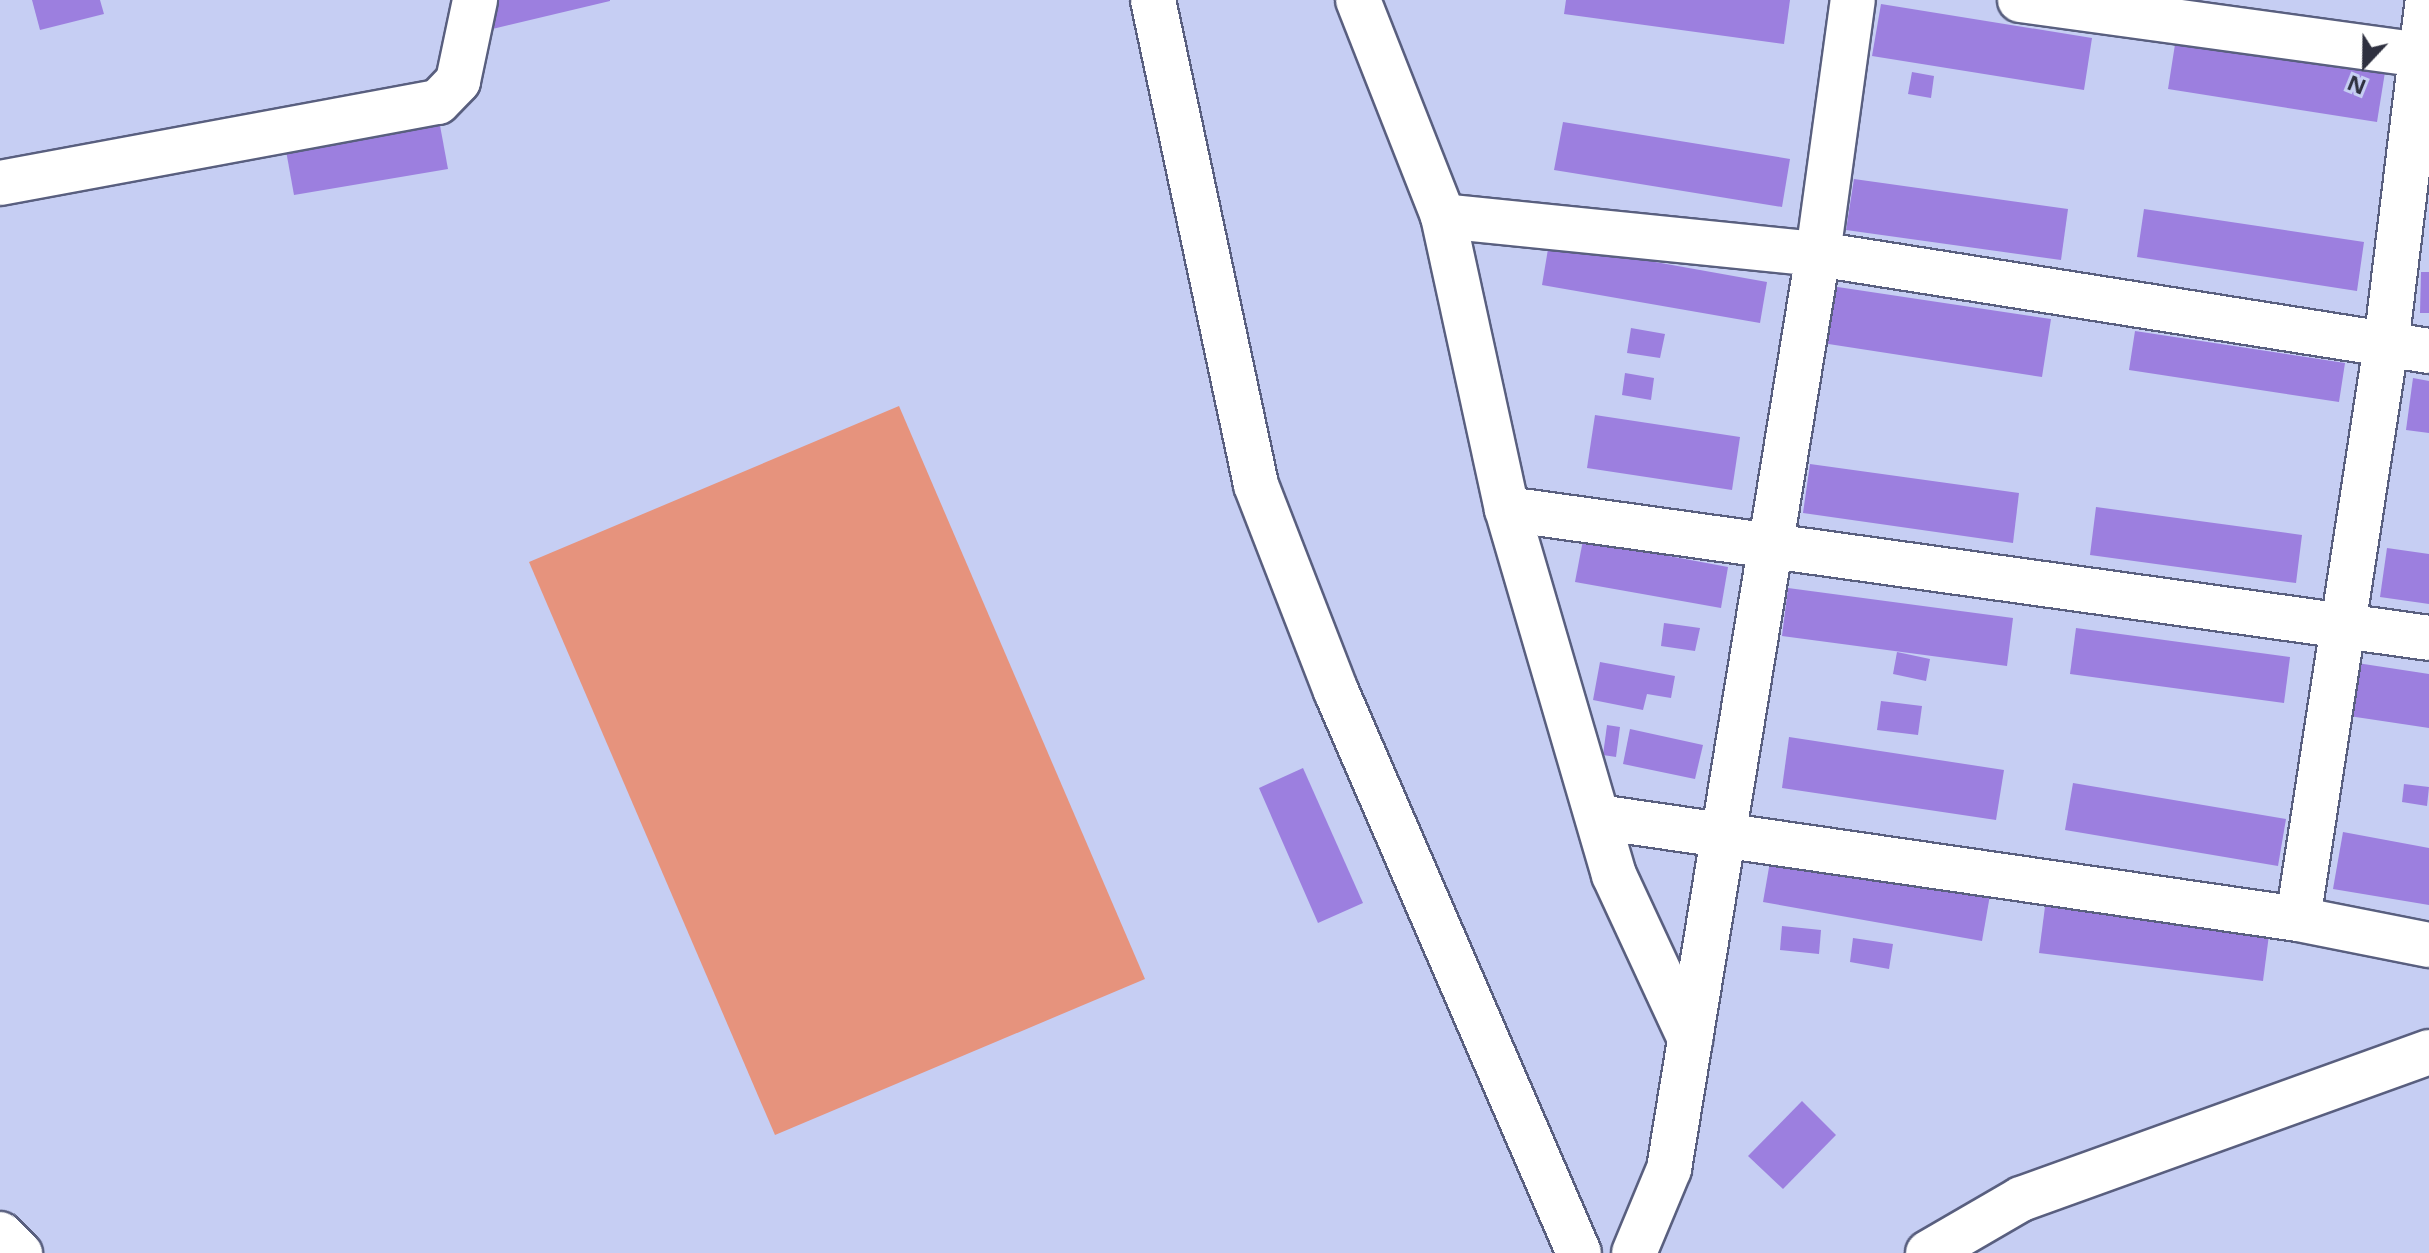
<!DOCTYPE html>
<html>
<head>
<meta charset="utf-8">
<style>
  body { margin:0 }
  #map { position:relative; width:2429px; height:1253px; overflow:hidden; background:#c6cef3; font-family:"Open Sans",sans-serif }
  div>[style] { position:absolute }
  .green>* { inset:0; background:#e6937d }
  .building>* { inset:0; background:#9c7fdf }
  .roads { filter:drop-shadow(2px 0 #595f7f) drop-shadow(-2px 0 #595f7f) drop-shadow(0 2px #595f7f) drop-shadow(0 -2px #595f7f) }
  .street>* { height:44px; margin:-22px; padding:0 22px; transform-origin:22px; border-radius:22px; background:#fff }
  .secondary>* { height:44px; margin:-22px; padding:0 22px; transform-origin:22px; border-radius:22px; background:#fff }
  span { translate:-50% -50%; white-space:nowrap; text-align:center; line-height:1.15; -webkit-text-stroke:7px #c6cef3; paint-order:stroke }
  .north { position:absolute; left:2325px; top:24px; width:80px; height:80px; -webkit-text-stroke:6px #c6cef3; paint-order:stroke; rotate:202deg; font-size:22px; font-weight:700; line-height:32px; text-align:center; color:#2f3140 }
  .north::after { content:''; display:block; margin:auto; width:28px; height:36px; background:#2f3140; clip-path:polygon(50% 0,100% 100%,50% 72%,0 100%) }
</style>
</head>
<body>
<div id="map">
  <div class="green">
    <div style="clip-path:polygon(899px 406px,1145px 979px,775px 1135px,529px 562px)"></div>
  </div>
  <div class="building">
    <div style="clip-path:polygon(32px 0,100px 0,104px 14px,40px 30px)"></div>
    <div style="clip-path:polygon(477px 0,610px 0,610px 1px,484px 31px)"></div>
    <div style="clip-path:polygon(1566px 0,1790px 0,1784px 44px,1564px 14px)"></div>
    <div style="clip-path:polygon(1881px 4px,2092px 38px,2084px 90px,1872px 56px)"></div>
    <div style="clip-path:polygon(2176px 38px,2385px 72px,2377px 122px,2168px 89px)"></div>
    <div style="clip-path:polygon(1912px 72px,1934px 76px,1931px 98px,1908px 94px)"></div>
    <div style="clip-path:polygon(439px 120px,448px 169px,294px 195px,285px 145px)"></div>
    <div style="clip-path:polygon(1563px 122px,1790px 159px,1782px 207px,1554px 170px)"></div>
    <div style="clip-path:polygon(1854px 179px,2068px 209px,2061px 260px,1846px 230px)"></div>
    <div style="clip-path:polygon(2144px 209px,2364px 242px,2357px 291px,2137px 257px)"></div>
    <div style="clip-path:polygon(1549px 243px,1767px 282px,1760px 323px,1542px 285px)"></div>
    <div style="clip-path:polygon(2421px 272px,2429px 272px,2429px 313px,2420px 313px)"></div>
    <div style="clip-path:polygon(1831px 286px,2051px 319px,2042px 377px,1822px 343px)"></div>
    <div style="clip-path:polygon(1631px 328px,1665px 334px,1660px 358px,1627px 353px)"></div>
    <div style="clip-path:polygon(2135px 331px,2345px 363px,2339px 402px,2129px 370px)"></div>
    <div style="clip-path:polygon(1625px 373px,1654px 378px,1651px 400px,1622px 395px)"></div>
    <div style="clip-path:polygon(2413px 378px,2429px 381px,2429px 433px,2406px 430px)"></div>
    <div style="clip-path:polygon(1595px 415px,1740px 437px,1732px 490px,1587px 468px)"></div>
    <div style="clip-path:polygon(1810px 464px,2019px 493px,2013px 543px,1803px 513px)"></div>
    <div style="clip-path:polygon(2096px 507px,2302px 535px,2296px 583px,2090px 555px)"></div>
    <div style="clip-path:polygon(1583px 540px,1728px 567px,1721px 608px,1575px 582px)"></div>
    <div style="clip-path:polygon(2387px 548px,2429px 554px,2429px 604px,2380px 597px)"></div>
    <div style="clip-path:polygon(1788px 588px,2013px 618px,2007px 666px,1782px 636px)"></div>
    <div style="clip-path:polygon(1664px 623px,1700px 628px,1695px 651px,1661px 646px)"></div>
    <div style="clip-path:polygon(2076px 628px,2290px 657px,2284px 703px,2070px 674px)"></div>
    <div style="clip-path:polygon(1897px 652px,1930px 659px,1926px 681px,1893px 674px)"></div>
    <div style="clip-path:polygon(1600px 662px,1675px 676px,1671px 698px,1647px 694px,1643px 710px,1593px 700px)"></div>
    <div style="clip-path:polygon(2357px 663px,2429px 674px,2429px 728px,2349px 716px)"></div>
    <div style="clip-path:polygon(1881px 701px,1922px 706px,1918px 735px,1877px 730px)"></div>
    <div style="clip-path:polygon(1607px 725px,1620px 727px,1616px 757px,1603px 755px)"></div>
    <div style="clip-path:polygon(1630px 729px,1703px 745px,1695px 779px,1623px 764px)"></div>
    <div style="clip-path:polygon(1789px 737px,2004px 770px,1996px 820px,1782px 788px)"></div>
    <div style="clip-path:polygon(1303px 768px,1363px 903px,1318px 923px,1259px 788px)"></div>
    <div style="clip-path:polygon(2073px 783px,2286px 819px,2278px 866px,2065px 830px)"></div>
    <div style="clip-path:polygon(2404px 784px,2429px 787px,2427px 806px,2402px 802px)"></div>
    <div style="clip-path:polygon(2343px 832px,2429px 848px,2429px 905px,2333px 889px)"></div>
    <div style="clip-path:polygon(1771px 856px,1990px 895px,1982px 941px,1763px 902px)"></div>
    <div style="clip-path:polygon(2046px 899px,2270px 927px,2263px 981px,2039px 953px)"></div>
    <div style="clip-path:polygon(1782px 926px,1821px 930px,1819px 954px,1780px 950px)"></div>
    <div style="clip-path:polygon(1853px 938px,1893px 944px,1889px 969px,1850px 962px)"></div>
    <div style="clip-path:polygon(1802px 1101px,1836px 1135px,1783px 1189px,1748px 1156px)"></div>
  </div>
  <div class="roads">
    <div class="street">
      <div style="left:1153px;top:0;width:496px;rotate:78deg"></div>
      <div style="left:1256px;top:485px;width:221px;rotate:68.8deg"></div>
      <div style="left:1336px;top:691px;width:612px;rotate:66.62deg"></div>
      <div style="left:1358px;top:0;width:232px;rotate:68.5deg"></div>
      <div style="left:1443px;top:216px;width:300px;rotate:77.7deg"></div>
      <div style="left:1507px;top:509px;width:381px;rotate:73.7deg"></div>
      <div style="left:1614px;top:875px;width:181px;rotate:65.1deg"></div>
      <div style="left:2020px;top:0;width:403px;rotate:7.8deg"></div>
      <div style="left:0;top:183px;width:445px;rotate:-10.5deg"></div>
      <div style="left:438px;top:102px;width:29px;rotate:-46deg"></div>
      <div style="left:458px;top:81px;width:83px;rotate:-78.1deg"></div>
      <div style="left:1443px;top:216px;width:377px;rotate:5.8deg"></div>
      <div style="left:1818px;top:254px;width:619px;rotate:9.02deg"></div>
      <div style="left:1507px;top:509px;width:931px;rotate:7.96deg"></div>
      <div style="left:1598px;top:817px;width:707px;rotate:8.29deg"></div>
      <div style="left:2298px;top:919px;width:134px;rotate:11.2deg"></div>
      <div style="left:2298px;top:919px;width:581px;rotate:-81.28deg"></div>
      <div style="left:2386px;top:345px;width:348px;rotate:-83.1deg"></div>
      <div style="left:0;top:1234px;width:28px;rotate:44deg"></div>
      <div style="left:1634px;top:1253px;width:91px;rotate:-67.4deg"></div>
      <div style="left:1669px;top:1169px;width:927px;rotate:-80.75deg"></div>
      <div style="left:1818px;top:254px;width:256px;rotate:-82.2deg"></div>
    </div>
    <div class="secondary">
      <div style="left:1928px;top:1253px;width:108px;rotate:-30.1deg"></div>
      <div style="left:2021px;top:1199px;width:434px;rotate:-19.8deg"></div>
    </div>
  </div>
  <div class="north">N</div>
</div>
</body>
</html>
